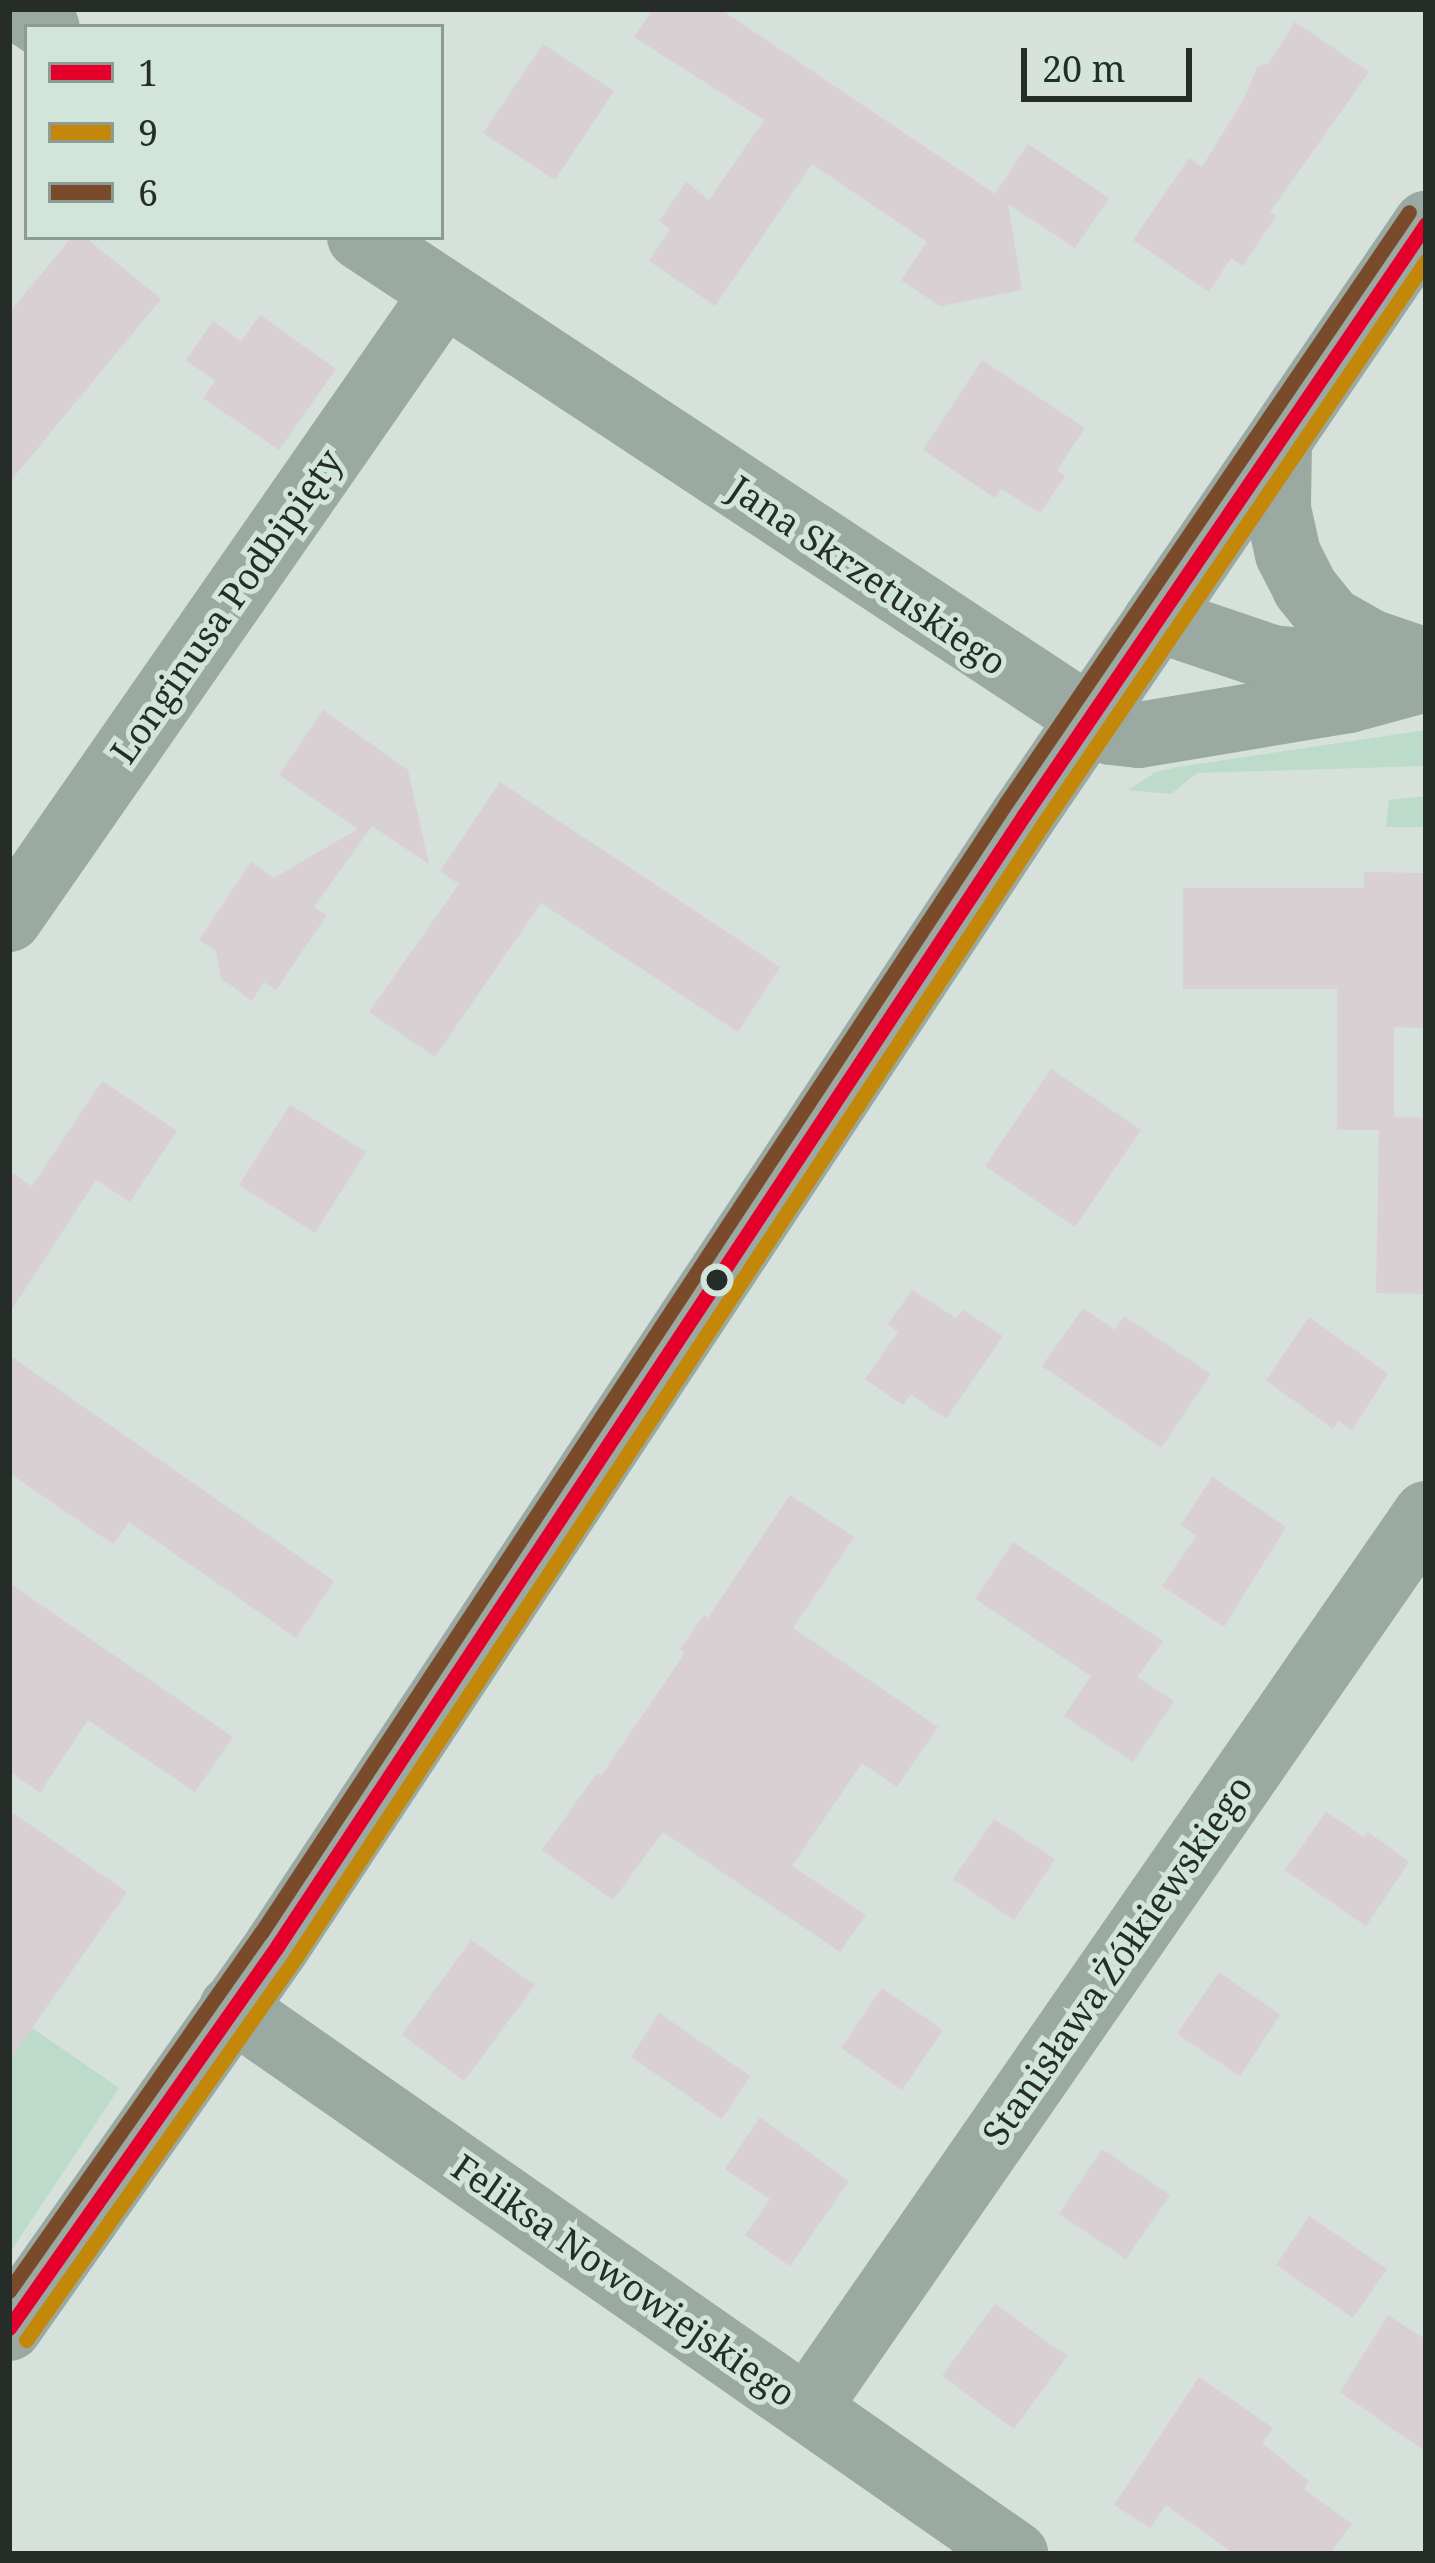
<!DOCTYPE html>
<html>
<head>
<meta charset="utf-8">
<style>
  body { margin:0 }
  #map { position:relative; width:1435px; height:2563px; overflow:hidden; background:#d6e1db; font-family:"Noto Serif",serif }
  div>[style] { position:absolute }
  .green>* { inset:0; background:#bcdbcb }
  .building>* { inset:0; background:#d8d0d2 }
  .minor>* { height:66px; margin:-33px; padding:0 33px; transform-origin:33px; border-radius:33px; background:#9aa9a1 }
  .bus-1>* { height:15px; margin:-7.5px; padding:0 7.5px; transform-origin:7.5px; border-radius:7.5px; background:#e4002b }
  .bus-2>* { height:15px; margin:-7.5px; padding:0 7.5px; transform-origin:7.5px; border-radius:7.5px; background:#c3880a }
  .bus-3>* { height:15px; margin:-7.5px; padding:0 7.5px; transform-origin:7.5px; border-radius:7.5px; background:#7a4b2a }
  .dots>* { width:33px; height:33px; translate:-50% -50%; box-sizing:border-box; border:6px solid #d2e5db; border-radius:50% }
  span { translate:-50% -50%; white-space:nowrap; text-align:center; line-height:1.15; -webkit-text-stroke:10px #d2e5db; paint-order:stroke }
  .street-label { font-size:36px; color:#262d29 }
  .frame { position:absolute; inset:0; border:12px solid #262d29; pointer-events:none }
  .legend { position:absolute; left:24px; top:24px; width:420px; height:216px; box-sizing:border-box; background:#d2e5db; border:3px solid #8d9b94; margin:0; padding:15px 21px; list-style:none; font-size:36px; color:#262d29 }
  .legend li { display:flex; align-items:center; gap:24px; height:60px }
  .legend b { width:60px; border:3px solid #8d9b94 }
  .scale { position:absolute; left:1021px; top:48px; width:171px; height:54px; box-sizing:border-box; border:6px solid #262d29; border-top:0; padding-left:15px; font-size:36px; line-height:42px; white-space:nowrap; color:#262d29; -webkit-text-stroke:9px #d2e5db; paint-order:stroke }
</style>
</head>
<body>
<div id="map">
  <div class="green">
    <div style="clip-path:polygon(1426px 730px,1426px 766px,1197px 773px,1171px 794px,1128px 790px,1156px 772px,1178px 767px)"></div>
    <div style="clip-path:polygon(1426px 796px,1426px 827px,1386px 827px,1389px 800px)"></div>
    <div style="clip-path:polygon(9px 2012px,119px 2088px,9px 2254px)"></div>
  </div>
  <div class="building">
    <div style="clip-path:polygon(653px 9px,720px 9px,995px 194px,1028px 144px,1109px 198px,1075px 248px,1008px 204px,1022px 290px,940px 306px,901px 280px,927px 242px,812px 164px,715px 306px,649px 261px,670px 229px,659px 221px,686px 182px,709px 200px,764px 120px,634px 37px)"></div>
    <div style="clip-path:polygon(1295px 22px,1369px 72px,1270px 212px,1276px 216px,1243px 266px,1231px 258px,1209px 292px,1133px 240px,1189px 158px,1202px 167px,1245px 97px,1257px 67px,1269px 63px)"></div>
    <div style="clip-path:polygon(543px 44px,614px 91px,555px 180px,483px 133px)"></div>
    <div style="clip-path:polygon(72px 237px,85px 237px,161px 299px,9px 483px,9px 313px)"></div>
    <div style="clip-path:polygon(260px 315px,336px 369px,279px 450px,203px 398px,215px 381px,186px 360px,213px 321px,241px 341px)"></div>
    <div style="clip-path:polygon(982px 360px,1085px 428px,1057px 470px,1065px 476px,1040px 513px,1001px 489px,995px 498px,923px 450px)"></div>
    <div style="clip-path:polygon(323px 710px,408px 770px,429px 864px,372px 826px,314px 907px,327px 915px,276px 990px,264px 982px,252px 1001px,221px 978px,216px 951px,199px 940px,251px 862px,274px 878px,358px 829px,279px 775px)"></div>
    <div style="clip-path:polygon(500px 782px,780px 967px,738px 1032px,541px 903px,435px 1057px,369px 1012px,459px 884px,440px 871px)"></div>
    <div style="clip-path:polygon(1364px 872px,1426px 873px,1426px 1028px,1394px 1027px,1394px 1117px,1426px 1118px,1426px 1294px,1376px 1293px,1379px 1130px,1337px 1130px,1337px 989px,1183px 989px,1183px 888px,1364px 888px)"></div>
    <div style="clip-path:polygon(1051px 1069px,1141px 1130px,1075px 1227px,985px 1166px)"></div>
    <div style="clip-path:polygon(102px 1081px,177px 1131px,130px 1202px,96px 1180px,9px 1314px,9px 1171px,32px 1186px)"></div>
    <div style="clip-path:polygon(290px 1105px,366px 1152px,315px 1233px,239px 1185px)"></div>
    <div style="clip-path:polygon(912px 1290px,956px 1318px,963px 1310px,1003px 1336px,946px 1419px,911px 1394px,903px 1405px,865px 1379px,898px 1332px,888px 1324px)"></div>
    <div style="clip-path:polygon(1083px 1308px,1115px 1330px,1124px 1316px,1211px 1374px,1161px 1448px,1042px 1366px)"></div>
    <div style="clip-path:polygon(1309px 1317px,1388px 1374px,1352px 1430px,1338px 1421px,1333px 1429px,1266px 1380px)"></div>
    <div style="clip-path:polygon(9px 1355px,334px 1581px,296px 1638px,129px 1522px,113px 1544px,9px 1473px)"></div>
    <div style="clip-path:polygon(1212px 1477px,1286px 1527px,1224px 1627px,1162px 1586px,1196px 1536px,1181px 1525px)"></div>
    <div style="clip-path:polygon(790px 1495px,854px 1537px,793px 1628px,938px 1727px,897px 1787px,862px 1763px,792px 1866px,866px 1915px,840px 1952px,663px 1832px,613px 1900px,542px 1850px,597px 1773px,601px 1776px,685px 1653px,680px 1649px,704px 1615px,708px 1618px)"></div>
    <div style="clip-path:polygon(1013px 1542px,1163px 1641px,1137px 1677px,1174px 1701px,1133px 1762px,1064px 1716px,1091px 1676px,975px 1599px)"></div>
    <div style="clip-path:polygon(9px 1583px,233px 1737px,195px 1792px,88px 1720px,40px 1793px,9px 1771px)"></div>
    <div style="clip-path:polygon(9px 1810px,127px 1892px,9px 2061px)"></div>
    <div style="clip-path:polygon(1326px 1812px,1364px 1837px,1368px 1832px,1409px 1862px,1366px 1926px,1285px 1870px)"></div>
    <div style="clip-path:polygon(994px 1819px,1055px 1859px,1014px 1920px,953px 1879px)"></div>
    <div style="clip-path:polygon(471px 1940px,535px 1985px,464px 2081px,402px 2035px)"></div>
    <div style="clip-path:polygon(1219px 1972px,1280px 2015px,1240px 2076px,1177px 2034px)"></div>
    <div style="clip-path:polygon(882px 1988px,943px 2030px,902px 2090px,841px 2048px)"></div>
    <div style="clip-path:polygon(659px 2013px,750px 2076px,722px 2119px,631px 2057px)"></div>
    <div style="clip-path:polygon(760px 2117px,849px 2181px,790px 2266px,745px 2235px,770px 2199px,725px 2169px)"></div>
    <div style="clip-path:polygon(1102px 2149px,1170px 2195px,1126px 2259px,1059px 2214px)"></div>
    <div style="clip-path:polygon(1309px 2216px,1387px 2269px,1353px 2318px,1276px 2265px)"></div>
    <div style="clip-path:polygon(995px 2304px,1067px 2356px,1014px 2429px,942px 2376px)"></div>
    <div style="clip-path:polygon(1388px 2315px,1426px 2340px,1426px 2452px,1340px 2392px)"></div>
    <div style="clip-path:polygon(1199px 2377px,1273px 2428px,1262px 2443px,1309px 2481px,1304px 2489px,1352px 2524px,1330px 2554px,1234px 2554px,1166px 2505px,1150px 2528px,1114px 2505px)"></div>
  </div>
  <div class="minor">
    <div style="left:20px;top:9px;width:32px;rotate:34deg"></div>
    <div style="left:360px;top:237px;width:899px;rotate:33.39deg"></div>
    <div style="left:1111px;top:732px;width:28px;rotate:6deg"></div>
    <div style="left:1139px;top:735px;width:213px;rotate:-9.5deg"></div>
    <div style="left:1349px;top:700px;width:80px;rotate:-15.3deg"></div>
    <div style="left:1279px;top:442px;width:67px;rotate:90.9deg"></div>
    <div style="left:1278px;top:509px;width:46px;rotate:77.5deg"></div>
    <div style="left:1288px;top:554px;width:38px;rotate:63deg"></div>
    <div style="left:1305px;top:588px;width:40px;rotate:51deg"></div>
    <div style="left:1330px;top:619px;width:46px;rotate:29.9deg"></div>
    <div style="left:1370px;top:642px;width:59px;rotate:18.7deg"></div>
    <div style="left:1157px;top:619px;width:121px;rotate:18.7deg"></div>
    <div style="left:1272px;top:658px;width:115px;rotate:5.5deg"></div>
    <div style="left:9px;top:919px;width:762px;rotate:-55.21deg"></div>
    <div style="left:232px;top:2008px;width:955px;rotate:34.89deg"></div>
    <div style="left:9px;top:2328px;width:468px;rotate:-54.9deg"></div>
    <div style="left:278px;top:1945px;width:1354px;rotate:-56.57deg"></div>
    <div style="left:1024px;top:815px;width:715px;rotate:-55.78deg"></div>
    <div style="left:808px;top:2407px;width:1086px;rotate:-55.31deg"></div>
  </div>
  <div class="bus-1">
    <div style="left:9px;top:2328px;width:468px;rotate:-54.9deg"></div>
    <div style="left:278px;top:1945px;width:1354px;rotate:-56.57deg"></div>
    <div style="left:1024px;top:815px;width:715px;rotate:-55.78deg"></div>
  </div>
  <div class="bus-2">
    <div style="left:26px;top:2340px;width:469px;rotate:-54.8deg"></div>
    <div style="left:296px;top:1957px;width:1353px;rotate:-56.6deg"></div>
    <div style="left:1041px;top:827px;width:685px;rotate:-55.78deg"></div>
  </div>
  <div class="bus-3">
    <div style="left:9px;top:2291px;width:438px;rotate:-54.9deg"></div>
    <div style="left:261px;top:1933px;width:1353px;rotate:-56.6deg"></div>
    <div style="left:1006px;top:803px;width:715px;rotate:-55.71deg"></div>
  </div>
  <div class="dots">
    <div style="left:717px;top:1280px;background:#262d29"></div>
  </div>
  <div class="street-label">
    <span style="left:868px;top:575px;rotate:34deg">Jana Skrzetuskiego</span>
    <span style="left:226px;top:606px;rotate:-55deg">Longinusa Podbipięty</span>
    <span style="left:1117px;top:1960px;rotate:-55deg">Stanisława Żółkiewskiego</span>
    <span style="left:624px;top:2280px;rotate:35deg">Feliksa Nowowiejskiego</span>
  </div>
  <div class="frame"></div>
  <ul class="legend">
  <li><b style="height:15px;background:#e4002b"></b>1</li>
  <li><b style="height:15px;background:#c3880a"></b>9</li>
  <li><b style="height:15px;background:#7a4b2a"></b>6</li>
  </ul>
  <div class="scale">20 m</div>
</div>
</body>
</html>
